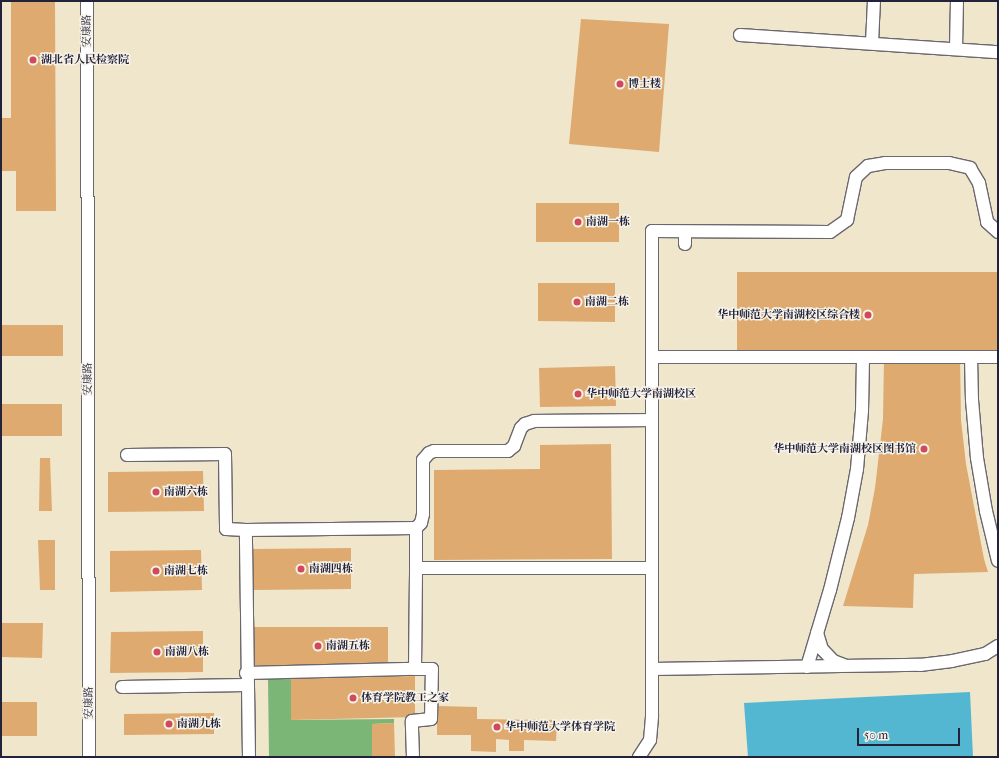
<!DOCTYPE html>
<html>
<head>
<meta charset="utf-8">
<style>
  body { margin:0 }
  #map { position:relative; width:999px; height:758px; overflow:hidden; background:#efe6cc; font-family:"IM FELL French Canon","Noto Serif SC",serif }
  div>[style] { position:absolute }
  .forest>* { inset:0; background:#7bb676 }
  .water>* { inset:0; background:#53b7d1 }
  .building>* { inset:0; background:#deaa6f }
  .roads { filter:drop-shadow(1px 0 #6a676e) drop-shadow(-1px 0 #6a676e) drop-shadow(0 1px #6a676e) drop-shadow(0 -1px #6a676e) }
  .street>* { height:12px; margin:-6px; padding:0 6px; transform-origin:6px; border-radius:6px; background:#fff }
  .dots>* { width:11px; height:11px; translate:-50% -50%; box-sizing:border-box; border:2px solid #f7f3e8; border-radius:50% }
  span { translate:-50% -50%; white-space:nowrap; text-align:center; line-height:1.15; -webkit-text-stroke:3px #f7f3e8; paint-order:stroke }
  .street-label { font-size:11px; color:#22223b }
  .poi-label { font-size:11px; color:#22223b; font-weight:700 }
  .left { translate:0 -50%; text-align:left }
  .right { translate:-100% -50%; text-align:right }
  .frame { position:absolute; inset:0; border:2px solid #22223b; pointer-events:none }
  .scale { position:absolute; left:857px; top:728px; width:103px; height:18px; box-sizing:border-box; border:2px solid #22223b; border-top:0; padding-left:5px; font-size:12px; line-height:14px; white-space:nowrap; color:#22223b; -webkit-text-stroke:3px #f7f3e8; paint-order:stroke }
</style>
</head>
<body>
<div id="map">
  <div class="forest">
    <div style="clip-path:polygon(268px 679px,291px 679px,291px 720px,394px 719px,394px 723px,372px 724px,372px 757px,269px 757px)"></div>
  </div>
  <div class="water">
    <div style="clip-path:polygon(970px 692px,973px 757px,748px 757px,744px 703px)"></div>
  </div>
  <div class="building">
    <div style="clip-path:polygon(11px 1px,55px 1px,56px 211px,16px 211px,16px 171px,1px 171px,1px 118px,11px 118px)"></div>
    <div style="clip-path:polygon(581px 19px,669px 24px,659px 152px,569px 144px)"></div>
    <div style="clip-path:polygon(536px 203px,619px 203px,619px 242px,536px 242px)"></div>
    <div style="clip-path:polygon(737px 272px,998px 272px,998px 357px,960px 357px,961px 420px,966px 464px,984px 559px,988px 572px,914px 574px,913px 608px,843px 606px,868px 525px,875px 488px,883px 419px,884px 357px,737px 357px)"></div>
    <div style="clip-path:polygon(538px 283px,615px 283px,615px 322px,538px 321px)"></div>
    <div style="clip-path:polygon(1px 325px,63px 325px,63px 356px,1px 356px)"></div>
    <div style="clip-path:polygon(615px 366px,616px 406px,540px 407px,539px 368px)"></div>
    <div style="clip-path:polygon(1px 404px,62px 404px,62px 436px,1px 436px)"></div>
    <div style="clip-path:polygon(611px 444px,612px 559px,434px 560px,434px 470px,540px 469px,540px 445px)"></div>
    <div style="clip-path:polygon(40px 458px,50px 458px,52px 511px,39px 511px)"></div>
    <div style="clip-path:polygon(203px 471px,204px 511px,108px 512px,108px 472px)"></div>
    <div style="clip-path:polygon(38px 540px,55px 540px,55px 590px,40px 590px)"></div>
    <div style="clip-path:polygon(351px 548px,351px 589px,251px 590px,250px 549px)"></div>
    <div style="clip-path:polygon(201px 550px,202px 590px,110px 592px,110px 551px)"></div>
    <div style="clip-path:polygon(1px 623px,43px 623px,42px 658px,1px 657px)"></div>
    <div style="clip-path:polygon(249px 627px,388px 627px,388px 665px,249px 665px)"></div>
    <div style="clip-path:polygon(203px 631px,203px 672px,110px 673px,111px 632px)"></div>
    <div style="clip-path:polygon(415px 676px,415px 717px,291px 720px,291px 679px)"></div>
    <div style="clip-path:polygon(1px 702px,37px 702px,37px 736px,1px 736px)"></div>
    <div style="clip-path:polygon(437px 706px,477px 707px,477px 719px,557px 720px,556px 741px,524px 740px,524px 751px,509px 751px,509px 740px,496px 739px,496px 752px,471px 751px,471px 735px,437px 735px)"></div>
    <div style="clip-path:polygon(214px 713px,214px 734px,124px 735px,124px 714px)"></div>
    <div style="clip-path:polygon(394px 723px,395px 757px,372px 757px,372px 724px)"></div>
  </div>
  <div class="roads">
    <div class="street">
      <div style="left:87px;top:1px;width:756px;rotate:89.85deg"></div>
      <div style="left:740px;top:35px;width:259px;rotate:3.8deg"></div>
      <div style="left:872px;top:43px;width:42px;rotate:-87.3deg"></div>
      <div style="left:956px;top:48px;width:47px;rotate:-88.8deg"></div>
      <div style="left:685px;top:232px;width:12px;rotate:90deg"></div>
      <div style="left:652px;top:357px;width:346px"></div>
      <div style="left:971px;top:357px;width:43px;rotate:88.7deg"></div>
      <div style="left:972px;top:400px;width:58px;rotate:85.1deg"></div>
      <div style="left:977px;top:458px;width:54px;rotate:80.4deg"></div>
      <div style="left:986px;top:511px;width:51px;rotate:76.5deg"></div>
      <div style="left:127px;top:455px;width:98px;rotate:-0.6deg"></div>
      <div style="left:225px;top:454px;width:75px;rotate:89.2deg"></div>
      <div style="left:226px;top:529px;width:20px;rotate:3deg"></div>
      <div style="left:416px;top:528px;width:40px;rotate:90deg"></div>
      <div style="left:416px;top:568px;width:236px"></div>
      <div style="left:817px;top:633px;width:17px;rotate:73deg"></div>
      <div style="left:822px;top:649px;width:16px;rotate:47deg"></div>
      <div style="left:833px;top:661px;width:12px;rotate:20deg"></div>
      <div style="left:807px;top:667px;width:80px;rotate:-73.4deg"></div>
      <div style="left:830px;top:590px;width:74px;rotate:-76deg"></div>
      <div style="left:848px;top:518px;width:50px;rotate:-79.6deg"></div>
      <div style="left:857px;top:469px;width:58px;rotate:-85.1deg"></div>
      <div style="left:862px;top:411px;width:54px;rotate:-88.9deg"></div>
      <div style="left:652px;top:669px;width:268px;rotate:-0.9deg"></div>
      <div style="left:920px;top:665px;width:32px;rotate:-7deg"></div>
      <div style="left:952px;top:661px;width:34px;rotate:-12deg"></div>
      <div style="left:985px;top:654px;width:15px;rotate:-32deg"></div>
      <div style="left:246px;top:673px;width:169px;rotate:-1.4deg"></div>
      <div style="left:415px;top:669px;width:101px;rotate:-89.4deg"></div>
      <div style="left:122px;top:687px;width:124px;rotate:-0.9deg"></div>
      <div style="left:249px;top:757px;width:227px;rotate:-90.8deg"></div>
      <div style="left:246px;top:530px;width:170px;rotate:-0.7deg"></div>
      <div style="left:416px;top:528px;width:7px;rotate:-45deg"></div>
      <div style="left:421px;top:523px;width:9px;rotate:-77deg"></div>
      <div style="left:423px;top:514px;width:54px;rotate:-90deg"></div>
      <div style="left:423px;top:460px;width:9px;rotate:-49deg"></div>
      <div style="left:429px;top:453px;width:5px;rotate:-22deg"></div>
      <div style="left:434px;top:451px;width:74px"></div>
      <div style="left:508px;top:451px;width:8px;rotate:-40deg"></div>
      <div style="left:514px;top:446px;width:19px;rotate:-69deg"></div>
      <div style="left:521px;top:428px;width:6px;rotate:-45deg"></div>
      <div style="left:525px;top:424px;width:9px;rotate:-18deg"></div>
      <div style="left:534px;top:421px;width:118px;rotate:-0.5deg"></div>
      <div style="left:413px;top:757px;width:36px;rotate:-92deg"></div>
      <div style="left:412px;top:721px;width:19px;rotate:-6deg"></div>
      <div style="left:431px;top:719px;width:50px;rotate:-88.9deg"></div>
      <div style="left:432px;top:669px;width:17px;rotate:180deg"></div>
      <div style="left:639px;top:757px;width:20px;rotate:-57deg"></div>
      <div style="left:650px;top:740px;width:24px;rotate:-85deg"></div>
      <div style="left:652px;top:716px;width:485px;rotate:-90deg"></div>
      <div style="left:652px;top:231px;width:178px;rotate:0.3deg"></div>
      <div style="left:830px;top:232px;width:21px;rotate:-35deg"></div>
      <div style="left:847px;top:220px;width:44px;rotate:-78.2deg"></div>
      <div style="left:856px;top:177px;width:16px;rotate:-43deg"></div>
      <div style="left:868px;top:166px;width:17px;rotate:-10deg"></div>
      <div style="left:885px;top:163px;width:64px"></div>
      <div style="left:949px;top:163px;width:22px;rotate:13deg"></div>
      <div style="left:970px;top:168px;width:17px;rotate:59deg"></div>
      <div style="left:979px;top:183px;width:40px;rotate:78deg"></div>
      <div style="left:987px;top:222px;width:15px;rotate:42deg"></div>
    </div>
  </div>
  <div class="dots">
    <div style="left:33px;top:60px;background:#d1495b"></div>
    <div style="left:620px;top:84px;background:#d1495b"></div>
    <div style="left:578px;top:222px;background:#d1495b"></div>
    <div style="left:577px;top:302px;background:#d1495b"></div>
    <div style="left:868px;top:315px;background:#d1495b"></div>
    <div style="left:578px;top:394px;background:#d1495b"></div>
    <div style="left:924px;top:449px;background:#d1495b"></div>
    <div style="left:156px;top:492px;background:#d1495b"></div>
    <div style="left:301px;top:569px;background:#d1495b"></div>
    <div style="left:156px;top:571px;background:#d1495b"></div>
    <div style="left:318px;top:646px;background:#d1495b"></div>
    <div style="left:157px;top:652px;background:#d1495b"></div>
    <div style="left:353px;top:698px;background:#d1495b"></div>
    <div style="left:169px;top:724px;background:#d1495b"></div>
    <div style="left:497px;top:727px;background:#d1495b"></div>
  </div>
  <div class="street-label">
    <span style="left:87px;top:31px;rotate:-90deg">安康路</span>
    <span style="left:88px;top:379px;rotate:-90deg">安康路</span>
    <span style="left:89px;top:703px;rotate:-90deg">安康路</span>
  </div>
  <div class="poi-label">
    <span class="left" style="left:41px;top:60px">湖北省人民检察院</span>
    <span class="left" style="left:628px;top:84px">博士楼</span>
    <span class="left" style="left:586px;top:222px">南湖一栋</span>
    <span class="left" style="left:585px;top:302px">南湖二栋</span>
    <span class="right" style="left:860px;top:315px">华中师范大学南湖校区综合楼</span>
    <span class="left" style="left:586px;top:394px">华中师范大学南湖校区</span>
    <span class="right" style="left:916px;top:449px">华中师范大学南湖校区图书馆</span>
    <span class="left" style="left:164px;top:492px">南湖六栋</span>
    <span class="left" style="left:309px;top:569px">南湖四栋</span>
    <span class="left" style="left:164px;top:571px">南湖七栋</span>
    <span class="left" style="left:326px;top:646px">南湖五栋</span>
    <span class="left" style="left:165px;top:652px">南湖八栋</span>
    <span class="left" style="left:361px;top:698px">体育学院教工之家</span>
    <span class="left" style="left:177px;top:724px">南湖九栋</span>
    <span class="left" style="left:505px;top:727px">华中师范大学体育学院</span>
  </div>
  <div class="frame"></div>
  <div class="scale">50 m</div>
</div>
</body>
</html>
